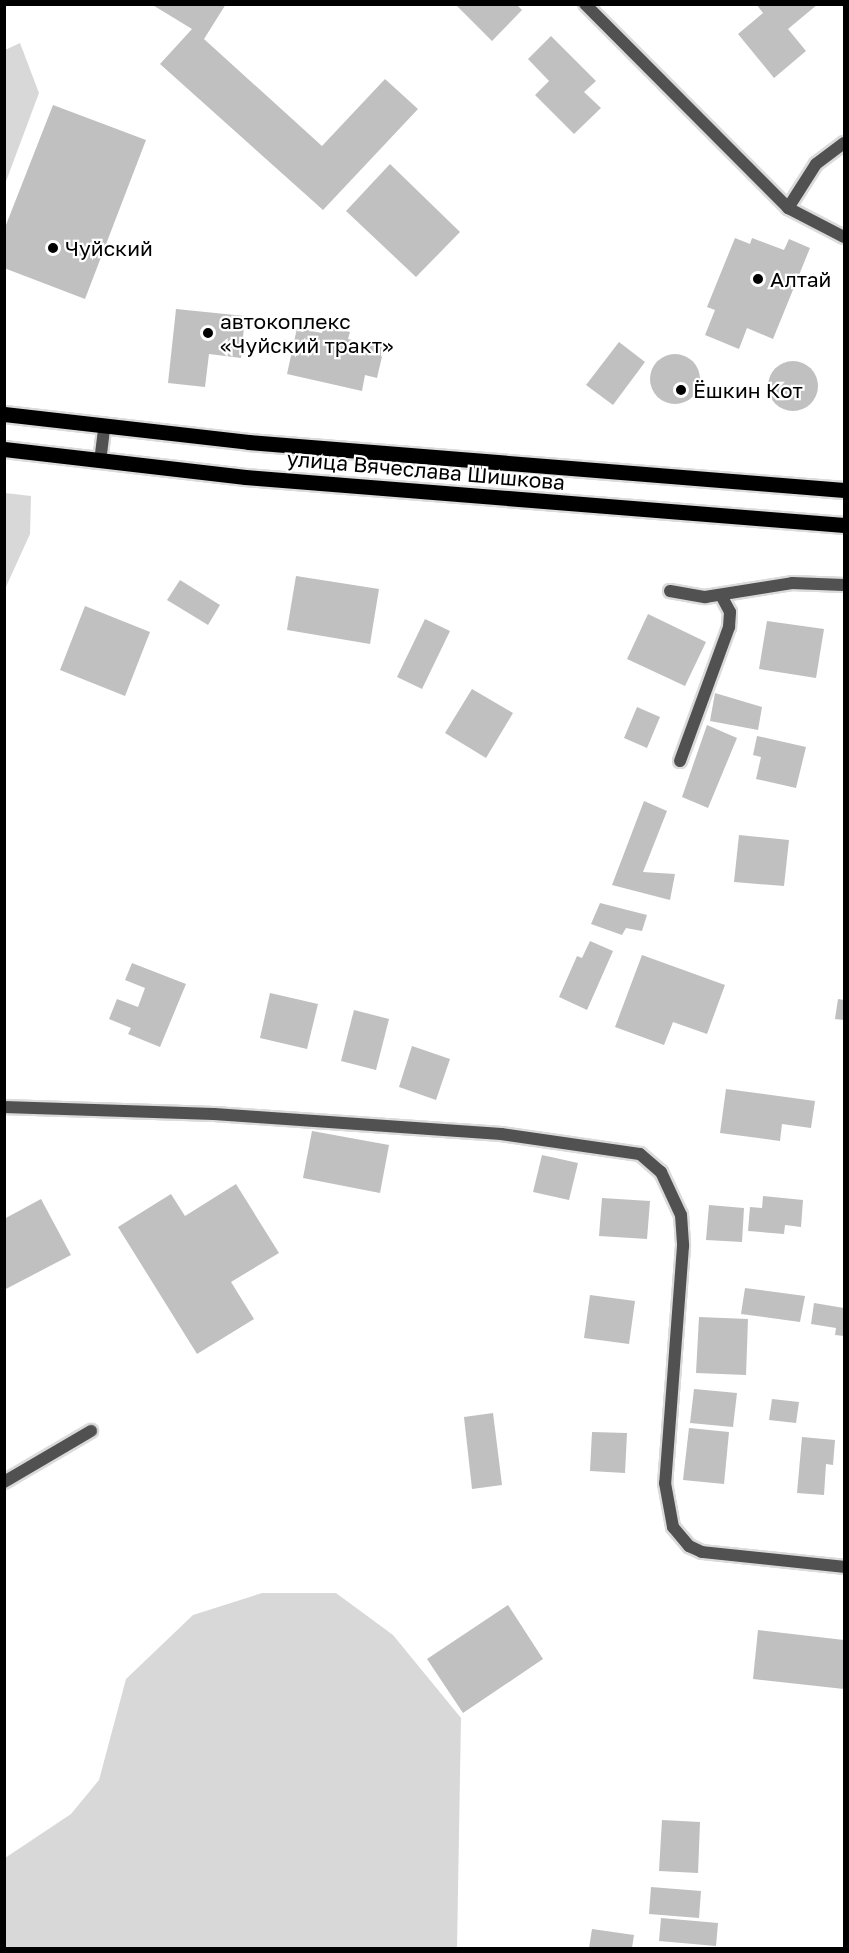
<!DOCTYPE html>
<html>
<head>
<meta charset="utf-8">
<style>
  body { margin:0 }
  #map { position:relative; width:849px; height:1953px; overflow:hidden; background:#fff; font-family:"Golos Text",sans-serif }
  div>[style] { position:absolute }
  .green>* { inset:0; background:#d8d8d8 }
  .building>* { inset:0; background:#c0c0c0 }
  .round { border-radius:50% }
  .roads { filter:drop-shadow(2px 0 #dbdbdb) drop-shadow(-2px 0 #dbdbdb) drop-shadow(0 2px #dbdbdb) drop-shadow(0 -2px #dbdbdb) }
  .lane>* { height:12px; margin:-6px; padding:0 6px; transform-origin:6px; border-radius:6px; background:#515151 }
  .primary>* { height:15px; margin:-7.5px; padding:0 7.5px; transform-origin:7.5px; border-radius:7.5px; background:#000 }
  .dots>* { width:16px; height:16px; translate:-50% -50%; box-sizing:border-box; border:3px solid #fff; border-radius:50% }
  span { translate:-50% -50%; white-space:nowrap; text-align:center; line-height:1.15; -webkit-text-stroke:4.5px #fff; paint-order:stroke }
  .poi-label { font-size:21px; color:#000 }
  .left { translate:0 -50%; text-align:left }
  .street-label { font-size:21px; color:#000 }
  .frame { position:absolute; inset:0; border:6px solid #000; pointer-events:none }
</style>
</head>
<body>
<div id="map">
  <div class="green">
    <div style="clip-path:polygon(20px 43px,39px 93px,5px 184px,5px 50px)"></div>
    <div style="clip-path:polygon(5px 493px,31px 496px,30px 534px,5px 589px)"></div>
    <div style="clip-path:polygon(262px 1593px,336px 1593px,393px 1635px,461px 1718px,457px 1948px,5px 1948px,5px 1858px,71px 1814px,99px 1780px,126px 1679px,193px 1615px)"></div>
  </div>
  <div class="building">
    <div style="clip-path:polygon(151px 4px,226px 4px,204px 39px,322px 146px,385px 79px,418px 109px,323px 210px,160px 64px,192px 29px)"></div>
    <div style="clip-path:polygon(455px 4px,516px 4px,522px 10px,492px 41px)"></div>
    <div style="clip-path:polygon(756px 4px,818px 4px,788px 29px,806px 51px,774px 78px,738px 34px,763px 13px)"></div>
    <div style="clip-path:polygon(551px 36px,596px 81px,584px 92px,601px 108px,574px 134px,535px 95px,549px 81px,528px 59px)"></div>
    <div style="clip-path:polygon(53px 105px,146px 140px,85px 299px,4px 268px,4px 230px)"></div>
    <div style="clip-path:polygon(390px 164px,460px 232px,416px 277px,346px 211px)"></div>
    <div style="clip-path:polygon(735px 238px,750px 244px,752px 238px,784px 250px,789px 239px,810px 248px,773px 339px,747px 328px,739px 349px,705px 335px,715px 310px,707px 307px)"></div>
    <div style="clip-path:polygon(176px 309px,245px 316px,241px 358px,209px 354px,205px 387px,168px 383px)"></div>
    <div style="clip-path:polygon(324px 326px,350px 332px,348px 339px,384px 348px,377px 378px,365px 375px,362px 391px,287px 374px,297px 328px,322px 333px)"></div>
    <div style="clip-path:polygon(619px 342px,645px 362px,613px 405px,586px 385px)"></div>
    <div class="round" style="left:650px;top:354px;width:50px;height:50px"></div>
    <div class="round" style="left:768px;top:361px;width:50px;height:50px"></div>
    <div style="clip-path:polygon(296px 576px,379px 589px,370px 644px,287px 630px)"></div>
    <div style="clip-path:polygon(180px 580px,220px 605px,208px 625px,167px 600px)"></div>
    <div style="clip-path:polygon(85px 606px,150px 632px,125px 696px,60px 670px)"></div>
    <div style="clip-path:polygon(648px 614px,706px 642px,685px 686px,627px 659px)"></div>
    <div style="clip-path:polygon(425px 619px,450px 631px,422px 689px,397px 677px)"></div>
    <div style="clip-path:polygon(767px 621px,824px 629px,816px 678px,759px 669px)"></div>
    <div style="clip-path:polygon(472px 689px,513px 713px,486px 758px,445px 733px)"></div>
    <div style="clip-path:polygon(715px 693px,762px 707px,758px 730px,710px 721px)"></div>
    <div style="clip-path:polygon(637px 707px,660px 717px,647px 748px,624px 738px)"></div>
    <div style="clip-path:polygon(707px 725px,737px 738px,708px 808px,682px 797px)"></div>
    <div style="clip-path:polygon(757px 736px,806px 747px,796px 788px,756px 779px,761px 757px,753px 755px)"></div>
    <div style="clip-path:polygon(644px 801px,667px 811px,643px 872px,675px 874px,670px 900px,612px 885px)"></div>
    <div style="clip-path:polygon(739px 835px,789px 840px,784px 886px,734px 882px)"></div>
    <div style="clip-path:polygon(600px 903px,647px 915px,642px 931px,626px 928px,622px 935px,591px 924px)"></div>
    <div style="clip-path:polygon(590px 941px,613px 951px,587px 1010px,559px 997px,577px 956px,582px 958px)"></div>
    <div style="clip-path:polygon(642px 955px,725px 985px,707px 1034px,673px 1022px,664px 1045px,615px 1027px)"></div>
    <div style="clip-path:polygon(132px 963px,186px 984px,160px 1047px,128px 1034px,131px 1028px,109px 1019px,117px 999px,138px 1007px,145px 988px,125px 980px)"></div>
    <div style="clip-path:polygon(270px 993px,318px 1004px,307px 1049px,260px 1038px)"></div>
    <div style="clip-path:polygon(838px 999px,844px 1000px,844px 1020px,835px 1019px)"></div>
    <div style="clip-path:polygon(354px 1010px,389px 1019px,376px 1070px,341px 1061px)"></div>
    <div style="clip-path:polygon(412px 1046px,450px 1059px,436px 1100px,399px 1087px)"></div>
    <div style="clip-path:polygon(726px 1089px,815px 1101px,811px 1128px,782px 1124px,780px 1141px,720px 1133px)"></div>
    <div style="clip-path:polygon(312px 1131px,389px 1145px,380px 1193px,303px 1178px)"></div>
    <div style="clip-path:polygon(542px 1155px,578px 1163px,569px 1200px,533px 1192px)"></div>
    <div style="clip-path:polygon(236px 1184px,279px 1253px,231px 1282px,254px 1319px,197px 1354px,118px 1227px,171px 1194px,185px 1216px)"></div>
    <div style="clip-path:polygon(763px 1196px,803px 1200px,801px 1227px,785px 1225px,784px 1234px,748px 1231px,750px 1207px,762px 1208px)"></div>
    <div style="clip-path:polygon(602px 1198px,650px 1201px,647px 1239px,599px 1236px)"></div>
    <div style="clip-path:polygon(41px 1199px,71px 1255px,4px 1290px,4px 1219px)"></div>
    <div style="clip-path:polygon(709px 1205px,744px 1208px,742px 1242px,706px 1240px)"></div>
    <div style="clip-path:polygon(745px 1288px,805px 1296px,800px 1322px,741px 1314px)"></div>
    <div style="clip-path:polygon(590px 1295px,635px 1301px,629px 1344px,584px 1338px)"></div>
    <div style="clip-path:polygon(814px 1303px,844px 1308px,844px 1336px,835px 1335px,836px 1328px,811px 1324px)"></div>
    <div style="clip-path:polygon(699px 1317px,748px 1319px,746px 1375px,696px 1373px)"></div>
    <div style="clip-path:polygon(694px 1389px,737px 1393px,733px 1427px,690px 1423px)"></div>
    <div style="clip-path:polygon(772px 1399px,799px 1402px,796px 1423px,769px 1420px)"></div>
    <div style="clip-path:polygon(493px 1413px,502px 1485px,472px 1489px,464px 1417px)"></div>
    <div style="clip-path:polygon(689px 1428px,729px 1432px,724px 1484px,683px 1480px)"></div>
    <div style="clip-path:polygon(592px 1432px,627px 1433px,625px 1473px,590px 1471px)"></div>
    <div style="clip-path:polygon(802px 1437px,835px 1440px,833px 1465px,826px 1464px,824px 1495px,797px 1493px)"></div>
    <div style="clip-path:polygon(508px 1605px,543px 1659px,463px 1713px,427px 1659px)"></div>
    <div style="clip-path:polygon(758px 1630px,844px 1640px,844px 1689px,753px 1679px)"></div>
    <div style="clip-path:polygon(662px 1820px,700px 1822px,698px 1873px,659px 1871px)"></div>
    <div style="clip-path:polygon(651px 1887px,701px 1891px,699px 1918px,649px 1914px)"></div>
    <div style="clip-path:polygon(661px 1918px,718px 1923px,716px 1946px,659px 1941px)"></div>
    <div style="clip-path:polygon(592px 1929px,634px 1935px,632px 1948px,589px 1948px)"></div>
  </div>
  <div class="roads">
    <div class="lane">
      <div style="left:585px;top:4px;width:288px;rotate:45.1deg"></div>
      <div style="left:788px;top:208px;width:63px;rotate:27.4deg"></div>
      <div style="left:788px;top:208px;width:52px;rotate:-57.5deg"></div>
      <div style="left:816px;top:164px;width:35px;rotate:-37deg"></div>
      <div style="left:100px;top:462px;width:35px;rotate:-83deg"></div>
      <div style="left:670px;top:591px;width:36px;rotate:10deg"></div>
      <div style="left:705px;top:597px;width:88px;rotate:-9.1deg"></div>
      <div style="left:792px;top:583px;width:52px;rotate:2.2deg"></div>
      <div style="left:680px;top:761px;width:143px;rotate:-69.9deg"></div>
      <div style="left:729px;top:627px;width:15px;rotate:-86deg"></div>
      <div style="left:730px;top:612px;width:19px;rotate:-118deg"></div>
      <div style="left:4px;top:1107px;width:210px;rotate:1.9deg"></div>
      <div style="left:214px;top:1114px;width:288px;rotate:4deg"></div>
      <div style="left:501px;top:1134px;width:140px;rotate:8.2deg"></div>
      <div style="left:640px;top:1154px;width:28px;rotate:41deg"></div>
      <div style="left:661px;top:1172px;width:47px;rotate:65.1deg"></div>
      <div style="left:681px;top:1215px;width:31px;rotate:86deg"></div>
      <div style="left:683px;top:1246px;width:238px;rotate:94.3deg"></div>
      <div style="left:665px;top:1483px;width:45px;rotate:79.7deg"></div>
      <div style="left:673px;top:1527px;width:25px;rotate:50deg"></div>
      <div style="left:689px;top:1546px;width:14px;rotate:25deg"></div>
      <div style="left:702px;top:1552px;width:143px;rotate:6deg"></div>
      <div style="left:4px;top:1482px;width:101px;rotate:-30.4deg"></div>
    </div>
    <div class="primary">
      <div style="left:4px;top:414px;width:246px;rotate:6.5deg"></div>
      <div style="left:248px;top:442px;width:598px;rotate:4.6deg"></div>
      <div style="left:4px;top:449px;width:243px;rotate:6.6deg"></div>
      <div style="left:245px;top:477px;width:601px;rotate:4.58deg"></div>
    </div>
  </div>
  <div class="dots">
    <div style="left:53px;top:248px;background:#000"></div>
    <div style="left:758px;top:279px;background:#000"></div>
    <div style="left:208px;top:333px;background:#000"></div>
    <div style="left:681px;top:390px;background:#000"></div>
  </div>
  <div class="poi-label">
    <span class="left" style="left:65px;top:248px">Чуйский</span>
    <span class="left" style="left:770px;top:279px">Алтай</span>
    <span class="left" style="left:220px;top:333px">автокоплекс<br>«Чуйский тракт»</span>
    <span class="left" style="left:693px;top:390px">Ёшкин Кот</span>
  </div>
  <div class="street-label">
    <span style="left:426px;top:470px;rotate:5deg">улица Вячеслава Шишкова</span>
  </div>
  <div class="frame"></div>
</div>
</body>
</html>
